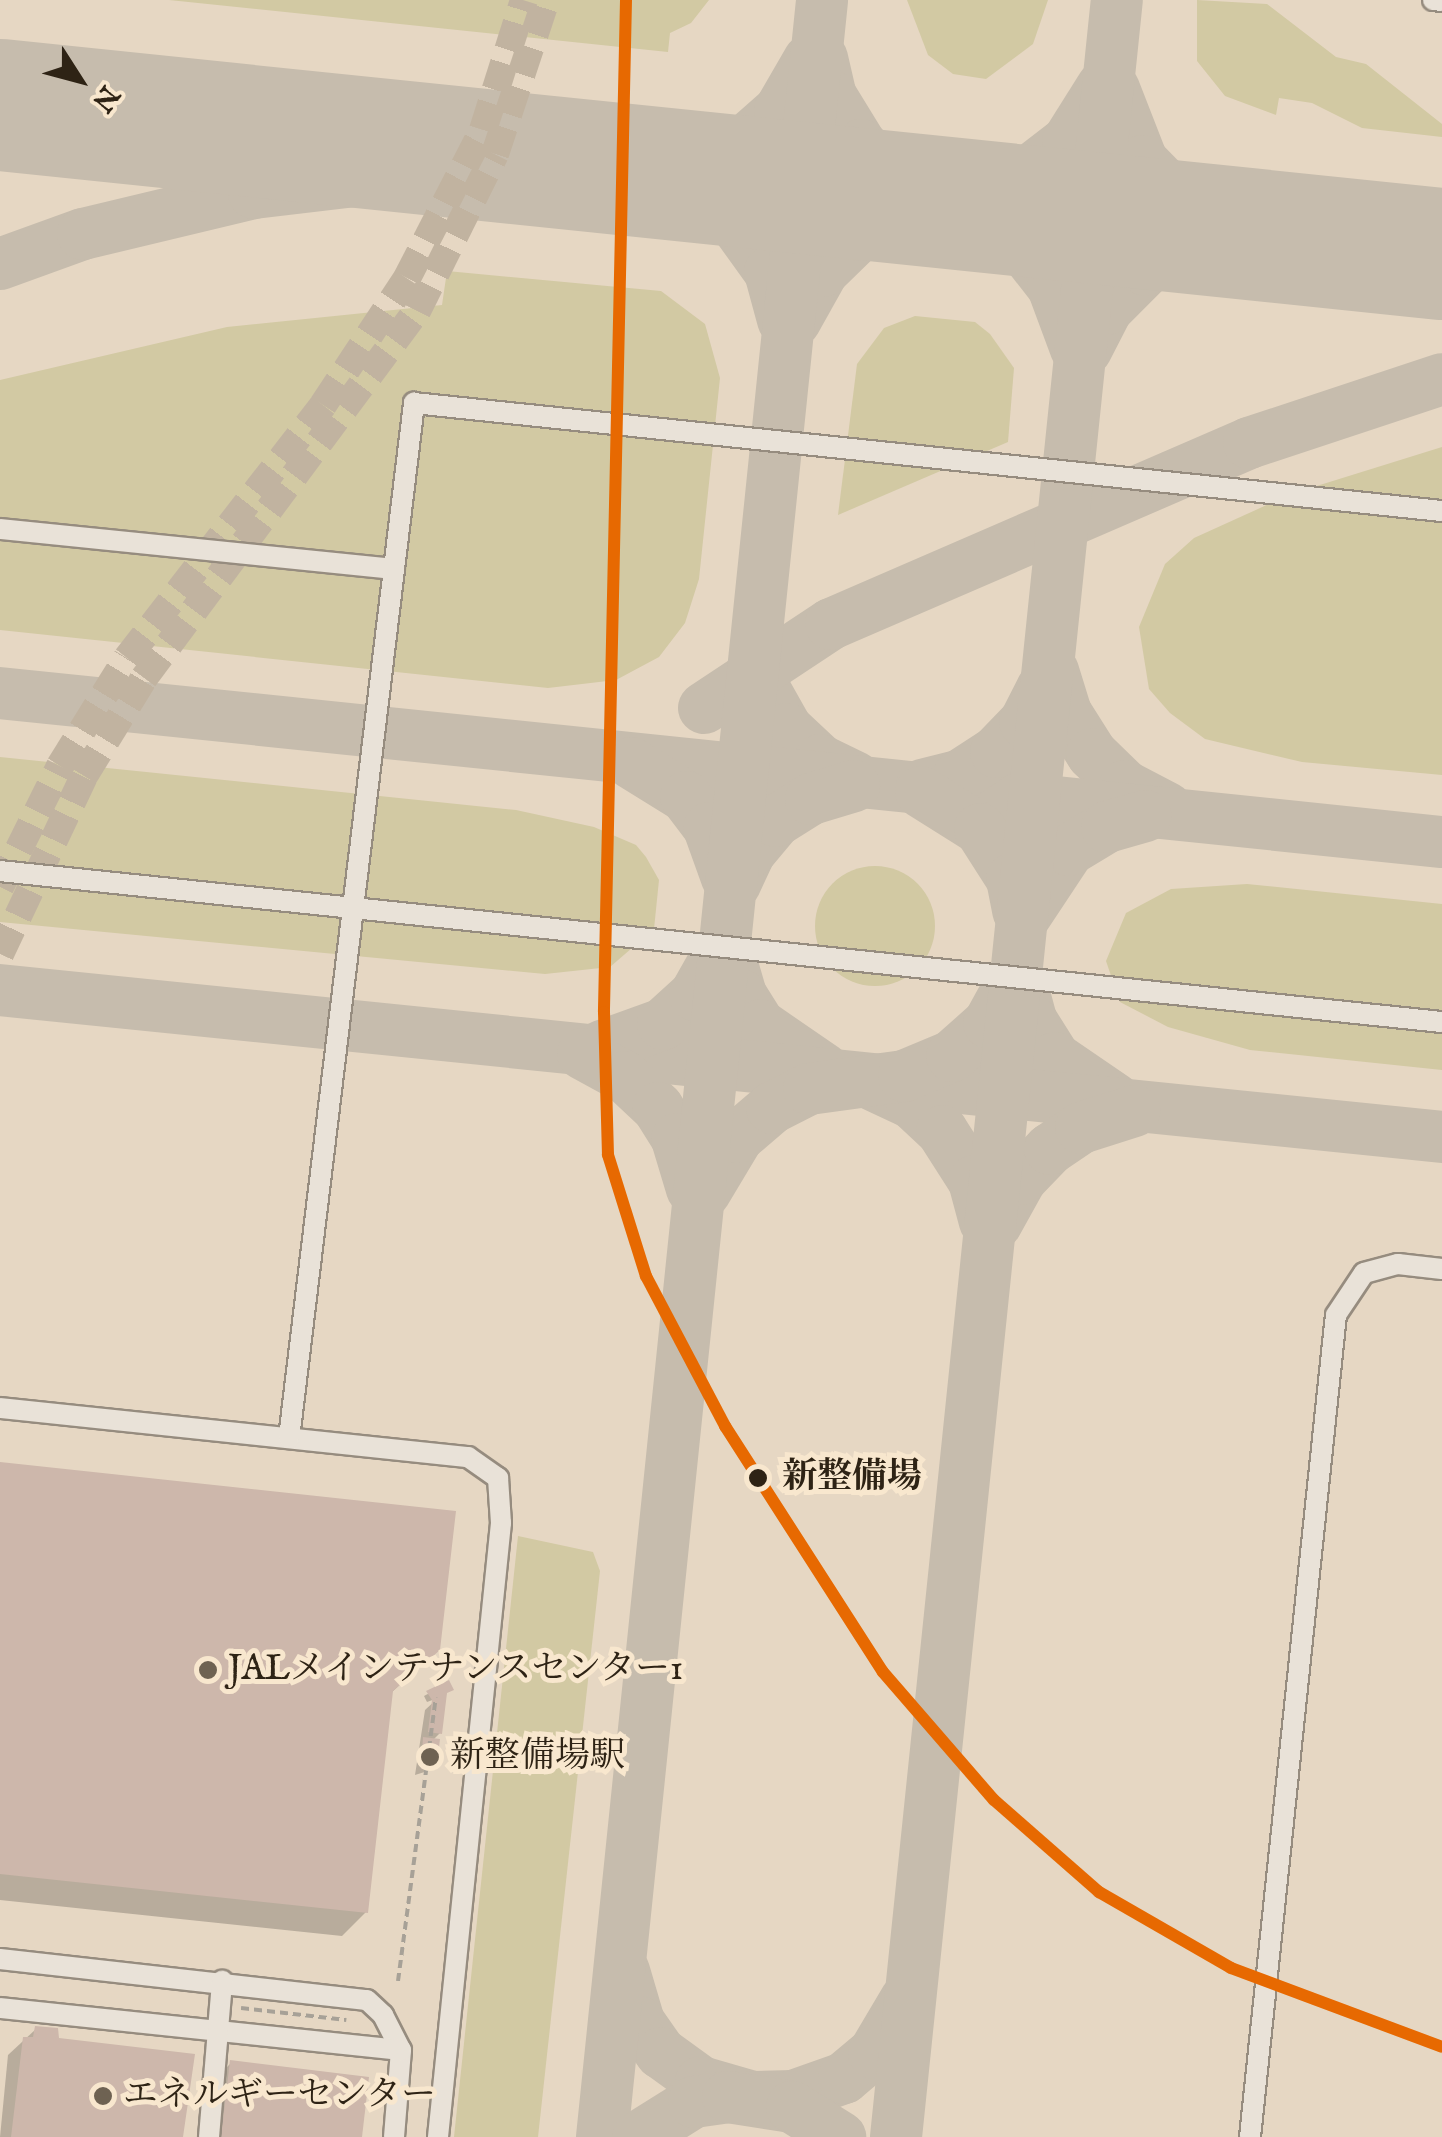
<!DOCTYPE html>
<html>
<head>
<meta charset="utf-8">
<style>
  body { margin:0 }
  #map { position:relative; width:1442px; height:2137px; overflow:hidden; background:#e6d7c3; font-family:"IM FELL English","Noto Serif JP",serif }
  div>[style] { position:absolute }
  .green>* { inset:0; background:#d2c9a3 }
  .round { border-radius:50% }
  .shadow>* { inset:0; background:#0003 }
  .taxiway>* { height:52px; margin:-26px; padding:0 26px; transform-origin:26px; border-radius:26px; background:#c6bcad }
  .runway>* { height:132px; margin:-66px; padding:0 66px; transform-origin:66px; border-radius:66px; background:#c6bcad }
  .building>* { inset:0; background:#cdb7ab }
  .highway-tunnel>* { height:28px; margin-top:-14px; transform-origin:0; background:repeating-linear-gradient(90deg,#c1b3a0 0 28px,transparent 0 42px) }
  .path>* { height:4px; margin-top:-2px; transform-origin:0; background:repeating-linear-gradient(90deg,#a7a197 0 8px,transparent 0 13px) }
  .roads { filter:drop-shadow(2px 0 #968c7f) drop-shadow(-2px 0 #968c7f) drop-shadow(0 2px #968c7f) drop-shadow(0 -2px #968c7f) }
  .minor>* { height:20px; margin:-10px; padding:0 10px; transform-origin:10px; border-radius:10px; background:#e9e2d8 }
  .metro-1>* { height:12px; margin:-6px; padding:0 6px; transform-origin:6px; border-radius:6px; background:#e76901 }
  .dots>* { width:28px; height:28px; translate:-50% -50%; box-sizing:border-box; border:5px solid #f8e7ce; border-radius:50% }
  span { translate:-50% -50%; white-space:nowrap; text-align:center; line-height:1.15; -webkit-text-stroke:10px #f8e7ce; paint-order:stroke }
  .stop-label { font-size:35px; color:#2e2315; font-weight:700 }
  .left { translate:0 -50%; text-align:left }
  .poi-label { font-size:35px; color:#2e2315 }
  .north { position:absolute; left:30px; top:30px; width:100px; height:100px; -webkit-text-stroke:8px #f8e7ce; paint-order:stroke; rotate:126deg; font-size:28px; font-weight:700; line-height:40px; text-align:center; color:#2e2315 }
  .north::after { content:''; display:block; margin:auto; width:35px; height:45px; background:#2e2315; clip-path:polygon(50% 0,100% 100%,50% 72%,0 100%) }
</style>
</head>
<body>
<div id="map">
  <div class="green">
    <div style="clip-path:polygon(169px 0,709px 0,691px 23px,670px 33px,668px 52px)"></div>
    <div style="clip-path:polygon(907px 0,1048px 0,1033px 44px,986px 79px,953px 74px,928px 55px)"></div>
    <div style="clip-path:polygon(1197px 0,1267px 4px,1336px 57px,1366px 64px,1442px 124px,1442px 137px,1362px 128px,1312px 103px,1279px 98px,1276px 115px,1225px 96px,1197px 61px)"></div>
    <div style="clip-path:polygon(447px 271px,661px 291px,705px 324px,720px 378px,699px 579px,685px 623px,659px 657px,616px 680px,548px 688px,0 630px,0 380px,227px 327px,442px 305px)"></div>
    <div style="clip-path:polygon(915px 316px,975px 322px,990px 334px,1014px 368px,1008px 442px,838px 515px,857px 364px,884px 328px)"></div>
    <div style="clip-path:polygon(1442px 447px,1442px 775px,1302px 762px,1205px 739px,1170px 713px,1149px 689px,1139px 627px,1165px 564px,1194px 538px,1291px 494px)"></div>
    <div style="clip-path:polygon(0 757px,516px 810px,594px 827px,636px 845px,646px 857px,659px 880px,654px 929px,610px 967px,545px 974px,0 922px)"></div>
    <div class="round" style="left:815px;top:866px;width:120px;height:120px"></div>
    <div style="clip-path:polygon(1247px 884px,1442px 904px,1442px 1070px,1250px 1050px,1168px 1027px,1120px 1002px,1106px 961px,1126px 913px,1171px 889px)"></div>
    <div style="clip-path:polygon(518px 1536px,593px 1552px,600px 1571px,538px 2137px,454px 2137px)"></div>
  </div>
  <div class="shadow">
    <div style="clip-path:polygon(0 1465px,438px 1649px,390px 1694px,366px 1912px,342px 1936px,0 1900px)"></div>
    <div style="clip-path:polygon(448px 1683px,440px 1733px,432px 1741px,434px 1769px,415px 1775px,425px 1710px,438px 1698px,427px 1702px,424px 1696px)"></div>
    <div style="clip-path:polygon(36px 2029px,57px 2040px,181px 2137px,0 2137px,8px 2055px)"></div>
    <div style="clip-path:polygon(231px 2063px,360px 2137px,209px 2137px,215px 2079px)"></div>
  </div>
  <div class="taxiway">
    <div style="left:822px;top:58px;width:39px;rotate:77deg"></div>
    <div style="left:831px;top:96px;width:57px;rotate:58.5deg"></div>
    <div style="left:861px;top:145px;width:54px;rotate:42.8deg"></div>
    <div style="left:901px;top:182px;width:83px;rotate:23.5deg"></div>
    <div style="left:977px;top:215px;width:54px;rotate:35.2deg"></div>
    <div style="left:1021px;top:246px;width:52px;rotate:52deg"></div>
    <div style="left:1053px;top:287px;width:66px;rotate:69.6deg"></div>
    <div style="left:1114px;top:89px;width:77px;rotate:68.7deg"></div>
    <div style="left:1142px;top:161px;width:63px;rotate:45.6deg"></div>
    <div style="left:1186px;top:206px;width:56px;rotate:27.5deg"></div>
    <div style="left:653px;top:172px;width:49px;rotate:-10.6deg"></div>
    <div style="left:701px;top:163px;width:48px;rotate:-26deg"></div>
    <div style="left:744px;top:142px;width:48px;rotate:-41.6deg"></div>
    <div style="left:780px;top:110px;width:58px;rotate:-59.9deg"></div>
    <div style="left:0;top:264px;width:88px;rotate:-19.9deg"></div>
    <div style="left:83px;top:234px;width:176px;rotate:-13.5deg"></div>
    <div style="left:254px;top:193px;width:153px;rotate:-6.8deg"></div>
    <div style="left:406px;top:175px;width:223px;rotate:-1.3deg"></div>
    <div style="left:629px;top:170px;width:42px;rotate:9.7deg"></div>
    <div style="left:670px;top:177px;width:70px;rotate:32.8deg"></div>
    <div style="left:729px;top:215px;width:70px;rotate:54.3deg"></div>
    <div style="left:770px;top:272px;width:50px;rotate:74.8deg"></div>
    <div style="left:795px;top:321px;width:57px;rotate:-60.8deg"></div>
    <div style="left:823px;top:271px;width:52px;rotate:-44.2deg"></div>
    <div style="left:860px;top:235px;width:47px;rotate:-27.6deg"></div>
    <div style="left:902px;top:213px;width:110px;rotate:-13.7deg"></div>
    <div style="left:1009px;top:187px;width:75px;rotate:-37.9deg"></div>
    <div style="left:1068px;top:141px;width:64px;rotate:-57.8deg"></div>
    <div style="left:1086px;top:350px;width:46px;rotate:-62.9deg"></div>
    <div style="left:1107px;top:309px;width:55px;rotate:-45deg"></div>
    <div style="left:1146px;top:270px;width:60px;rotate:-29.1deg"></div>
    <div style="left:1198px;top:241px;width:39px;rotate:-13deg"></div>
    <div style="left:758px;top:658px;width:33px;rotate:78deg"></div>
    <div style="left:765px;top:690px;width:45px;rotate:60.6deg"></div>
    <div style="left:787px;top:729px;width:45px;rotate:43.2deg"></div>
    <div style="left:820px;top:760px;width:39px;rotate:26deg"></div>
    <div style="left:1053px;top:671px;width:44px;rotate:72.8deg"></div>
    <div style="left:1066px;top:713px;width:49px;rotate:57.6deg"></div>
    <div style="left:1092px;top:754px;width:46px;rotate:44.1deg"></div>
    <div style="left:1125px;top:786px;width:47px;rotate:27.6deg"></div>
    <div style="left:0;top:693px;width:1450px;rotate:5.9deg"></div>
    <div style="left:704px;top:708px;width:152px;rotate:-33.5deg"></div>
    <div style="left:831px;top:624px;width:456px;rotate:-23.4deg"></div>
    <div style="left:1249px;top:443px;width:203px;rotate:-18.3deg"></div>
    <div style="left:631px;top:763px;width:65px;rotate:31.7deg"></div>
    <div style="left:686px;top:797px;width:39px;rotate:53deg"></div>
    <div style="left:709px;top:828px;width:53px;rotate:70.2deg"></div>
    <div style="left:922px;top:785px;width:38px;rotate:-14deg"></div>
    <div style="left:959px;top:776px;width:44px;rotate:-33deg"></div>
    <div style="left:996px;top:752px;width:42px;rotate:-46deg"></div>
    <div style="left:1025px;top:722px;width:38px;rotate:-63deg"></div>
    <div style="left:921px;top:792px;width:70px;rotate:32.1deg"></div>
    <div style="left:980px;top:829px;width:59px;rotate:57.4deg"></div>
    <div style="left:1012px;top:879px;width:33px;rotate:79deg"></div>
    <div style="left:735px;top:884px;width:35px;rotate:-65deg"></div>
    <div style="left:750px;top:852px;width:40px;rotate:-50deg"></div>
    <div style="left:776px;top:821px;width:41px;rotate:-32.2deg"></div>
    <div style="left:811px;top:799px;width:45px;rotate:-16.8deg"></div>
    <div style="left:1026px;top:915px;width:78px;rotate:-56.5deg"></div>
    <div style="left:1069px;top:850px;width:44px;rotate:-31.2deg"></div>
    <div style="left:1107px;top:827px;width:40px;rotate:-16deg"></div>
    <div style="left:728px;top:950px;width:47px;rotate:73.9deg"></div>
    <div style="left:741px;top:995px;width:36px;rotate:58deg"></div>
    <div style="left:760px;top:1025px;width:78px;rotate:34.5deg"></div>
    <div style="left:1021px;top:982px;width:39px;rotate:75deg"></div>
    <div style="left:1031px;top:1020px;width:45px;rotate:57.7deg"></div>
    <div style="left:1055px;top:1058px;width:73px;rotate:34.3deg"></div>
    <div style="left:0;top:990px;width:1449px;rotate:5.82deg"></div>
    <div style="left:602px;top:1046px;width:65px;rotate:-19.8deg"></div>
    <div style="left:663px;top:1024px;width:43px;rotate:-42.2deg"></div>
    <div style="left:695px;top:995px;width:53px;rotate:-60.5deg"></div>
    <div style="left:583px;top:1054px;width:48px;rotate:28.7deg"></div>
    <div style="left:625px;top:1077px;width:45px;rotate:43.2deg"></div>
    <div style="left:658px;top:1108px;width:36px;rotate:58deg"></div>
    <div style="left:677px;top:1139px;width:52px;rotate:73.3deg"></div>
    <div style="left:873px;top:1085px;width:43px;rotate:24.8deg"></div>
    <div style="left:912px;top:1103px;width:41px;rotate:43deg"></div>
    <div style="left:942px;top:1131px;width:59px;rotate:57.4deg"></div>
    <div style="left:974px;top:1181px;width:42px;rotate:75deg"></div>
    <div style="left:705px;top:1192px;width:64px;rotate:-59deg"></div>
    <div style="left:738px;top:1137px;width:45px;rotate:-40.5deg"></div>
    <div style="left:772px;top:1108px;width:42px;rotate:-27.2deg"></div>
    <div style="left:809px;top:1089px;width:96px;rotate:-7.8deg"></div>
    <div style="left:904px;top:1076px;width:52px;rotate:-22.6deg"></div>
    <div style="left:952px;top:1056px;width:50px;rotate:-41.7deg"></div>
    <div style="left:989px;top:1023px;width:48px;rotate:-61.3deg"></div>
    <div style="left:996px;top:1224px;width:51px;rotate:-60.9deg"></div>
    <div style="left:1021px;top:1179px;width:42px;rotate:-46deg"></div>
    <div style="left:1050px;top:1149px;width:37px;rotate:-34deg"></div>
    <div style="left:1081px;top:1128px;width:56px;rotate:-17.8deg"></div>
    <div style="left:624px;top:1971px;width:53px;rotate:73.6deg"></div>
    <div style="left:639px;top:2022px;width:38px;rotate:55deg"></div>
    <div style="left:661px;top:2053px;width:49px;rotate:35.9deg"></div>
    <div style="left:701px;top:2082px;width:54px;rotate:16.1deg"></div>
    <div style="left:753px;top:2097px;width:40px;rotate:-1.4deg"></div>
    <div style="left:793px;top:2096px;width:54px;rotate:-19.4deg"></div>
    <div style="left:844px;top:2078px;width:39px;rotate:-40deg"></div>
    <div style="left:874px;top:2053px;width:63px;rotate:-59.3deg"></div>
    <div style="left:602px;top:2137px;width:2148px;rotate:-84.12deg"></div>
    <div style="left:638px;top:2137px;width:66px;rotate:-32deg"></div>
    <div style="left:694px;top:2102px;width:34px;rotate:-8deg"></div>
    <div style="left:728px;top:2097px;width:65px;rotate:8.9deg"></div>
    <div style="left:792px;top:2107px;width:57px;rotate:32deg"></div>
    <div style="left:896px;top:2137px;width:2148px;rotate:-84.1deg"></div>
  </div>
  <div class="runway">
    <div style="left:0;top:105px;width:1450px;rotate:5.9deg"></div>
  </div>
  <div class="building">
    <div style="clip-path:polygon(0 1462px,456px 1511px,440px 1650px,393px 1691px,368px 1913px,0 1874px)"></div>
    <div style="clip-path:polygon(449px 1680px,454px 1690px,447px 1693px,442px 1734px,428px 1732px,432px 1700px,426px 1691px)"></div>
    <div style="clip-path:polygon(423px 1737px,440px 1739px,436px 1770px,421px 1769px)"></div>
    <div style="clip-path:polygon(35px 2026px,58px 2028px,59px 2038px,195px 2054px,183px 2137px,11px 2137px,23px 2037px,33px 2037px)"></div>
    <div style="clip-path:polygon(230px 2060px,369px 2077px,362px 2137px,221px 2137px)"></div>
  </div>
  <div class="highway-tunnel">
    <div style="left:0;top:887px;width:135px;rotate:-63.6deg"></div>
    <div style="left:60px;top:766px;width:127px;rotate:-58.2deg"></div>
    <div style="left:127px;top:658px;width:320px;rotate:-52.2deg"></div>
    <div style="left:323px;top:405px;width:152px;rotate:-56.5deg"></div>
    <div style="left:407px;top:278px;width:166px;rotate:-62.8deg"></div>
    <div style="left:483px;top:130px;width:136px;rotate:-72.5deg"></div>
    <div style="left:0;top:954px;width:197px;rotate:-64.7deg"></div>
    <div style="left:84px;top:776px;width:115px;rotate:-58.5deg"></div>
    <div style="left:144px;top:678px;width:457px;rotate:-53.4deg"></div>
    <div style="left:417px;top:311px;width:175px;rotate:-63.6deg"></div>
    <div style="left:495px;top:154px;width:162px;rotate:-71.7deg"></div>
  </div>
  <div class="path">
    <div style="left:398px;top:1981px;width:286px;rotate:-82.4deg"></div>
    <div style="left:241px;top:2008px;width:106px;rotate:6.5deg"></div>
  </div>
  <div class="roads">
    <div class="minor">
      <div style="left:1433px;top:0;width:9px;rotate:6deg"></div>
      <div style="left:0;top:529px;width:396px;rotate:5.8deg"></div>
      <div style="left:0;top:871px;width:1450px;rotate:5.98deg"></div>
      <div style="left:0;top:1408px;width:471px;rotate:6deg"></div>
      <div style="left:468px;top:1457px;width:37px;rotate:35deg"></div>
      <div style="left:498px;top:1478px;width:45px;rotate:86.2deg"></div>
      <div style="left:501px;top:1523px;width:617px;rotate:95.86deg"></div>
      <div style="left:289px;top:1438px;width:1043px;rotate:-83.11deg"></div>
      <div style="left:414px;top:403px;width:1034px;rotate:6deg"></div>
      <div style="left:0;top:1959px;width:369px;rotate:6.4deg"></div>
      <div style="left:367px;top:2000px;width:22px;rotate:43deg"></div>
      <div style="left:383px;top:2015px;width:39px;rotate:63deg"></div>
      <div style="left:401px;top:2050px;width:87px;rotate:94.6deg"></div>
      <div style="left:0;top:2008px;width:403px;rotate:6deg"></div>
      <div style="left:209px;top:2137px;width:157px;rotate:-85.2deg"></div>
      <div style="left:1250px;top:2137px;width:826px;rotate:-84.03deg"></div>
      <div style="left:1336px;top:1315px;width:50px;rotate:-56.3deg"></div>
      <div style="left:1364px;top:1273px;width:35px;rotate:-15deg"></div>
      <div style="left:1398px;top:1264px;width:44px;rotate:6.5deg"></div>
    </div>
  </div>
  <div class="metro-1">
    <div style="left:626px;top:0;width:1012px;rotate:91.25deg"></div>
    <div style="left:604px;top:1012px;width:143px;rotate:88.4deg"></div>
    <div style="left:608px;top:1155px;width:127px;rotate:72.6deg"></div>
    <div style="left:646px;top:1276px;width:170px;rotate:62.2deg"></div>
    <div style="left:725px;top:1426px;width:292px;rotate:57.3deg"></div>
    <div style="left:883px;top:1672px;width:169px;rotate:49.1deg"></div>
    <div style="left:994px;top:1800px;width:140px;rotate:41.2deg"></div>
    <div style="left:1099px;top:1892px;width:152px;rotate:29.9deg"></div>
    <div style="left:1231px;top:1968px;width:225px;rotate:20.5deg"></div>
  </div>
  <div class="dots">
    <div style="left:758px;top:1478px;background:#2e2315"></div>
    <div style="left:208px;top:1670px;background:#6e6252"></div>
    <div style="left:430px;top:1757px;background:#6e6252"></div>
    <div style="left:103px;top:2096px;background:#6e6252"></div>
  </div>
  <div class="stop-label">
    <span class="left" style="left:782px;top:1478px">新整備場</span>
  </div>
  <div class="poi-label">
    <span class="left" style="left:228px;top:1670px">JALメインテナンスセンター1</span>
    <span class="left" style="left:450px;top:1757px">新整備場駅</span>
    <span class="left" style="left:123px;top:2096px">エネルギーセンター</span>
  </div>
  <div class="north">N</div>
</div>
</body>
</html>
